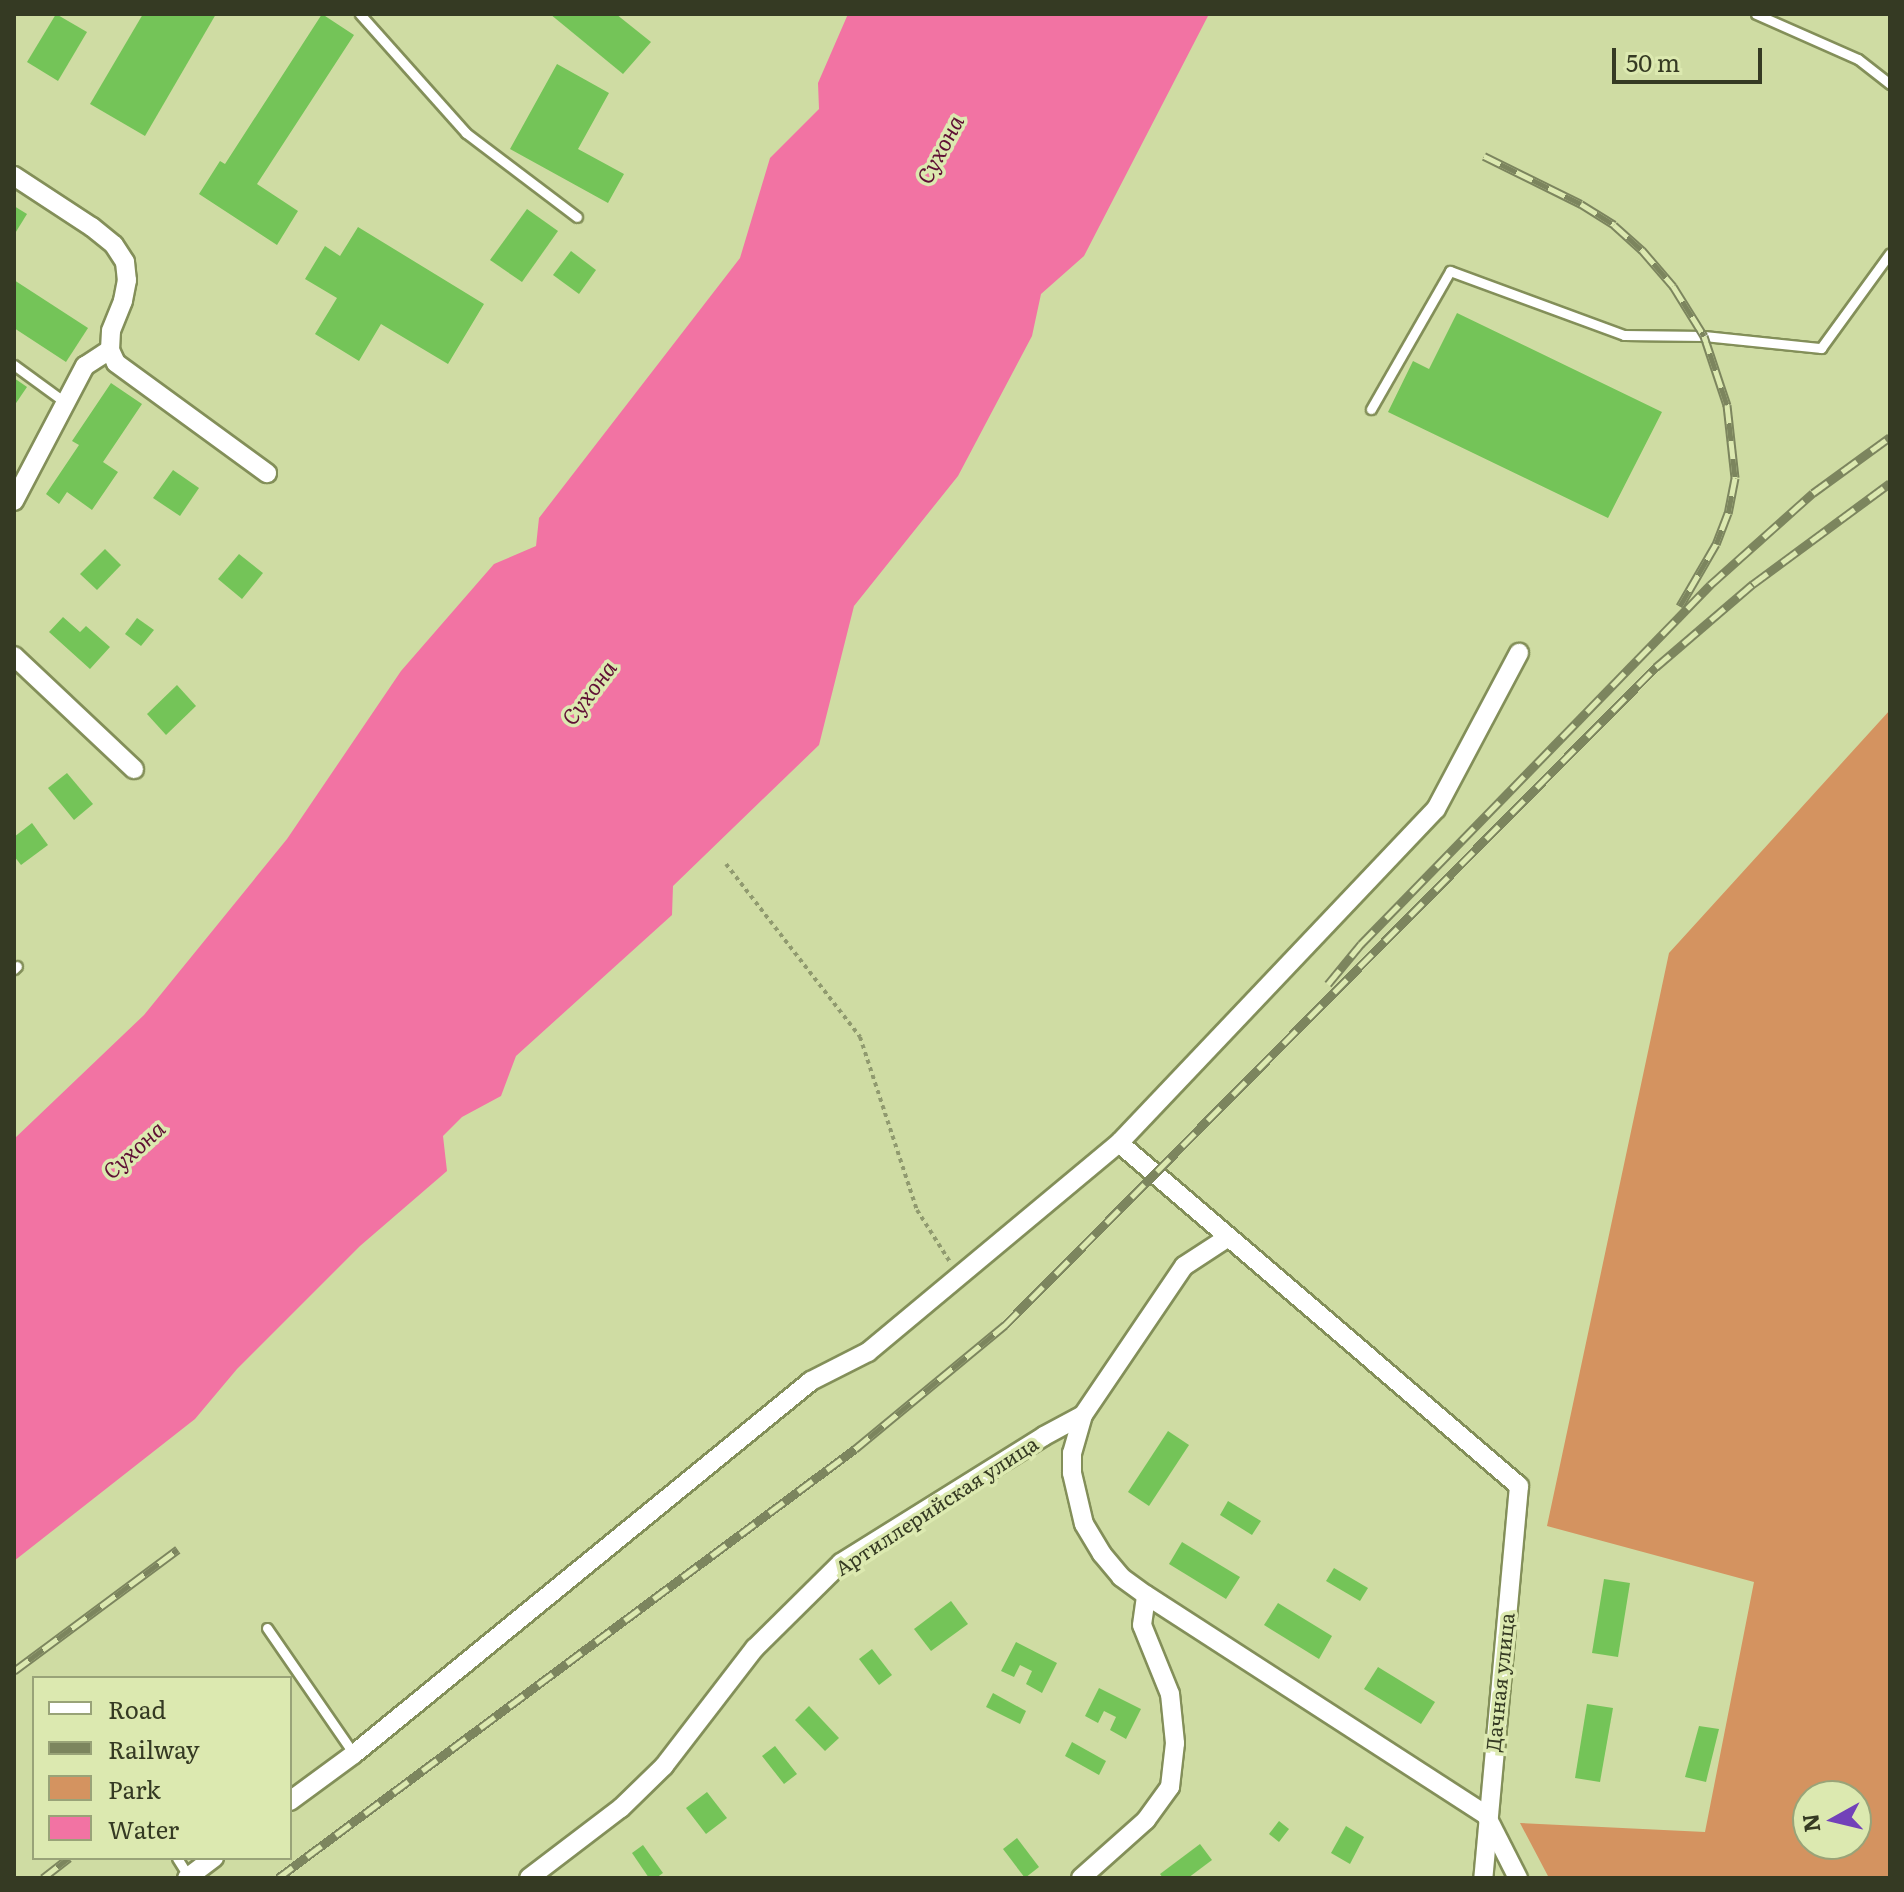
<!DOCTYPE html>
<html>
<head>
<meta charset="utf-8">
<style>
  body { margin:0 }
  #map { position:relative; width:1904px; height:1892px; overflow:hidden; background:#cfdca3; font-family:Literata,serif }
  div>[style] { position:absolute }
  .green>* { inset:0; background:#d49360 }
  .water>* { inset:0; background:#f273a3 }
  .building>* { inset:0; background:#74c458 }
  .path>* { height:4px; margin-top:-2px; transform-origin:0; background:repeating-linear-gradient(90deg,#909a6f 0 4px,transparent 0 8px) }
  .roads { filter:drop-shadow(2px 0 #838f59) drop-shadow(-2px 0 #838f59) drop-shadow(0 2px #838f59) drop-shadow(0 -2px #838f59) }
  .lane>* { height:9px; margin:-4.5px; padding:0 4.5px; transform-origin:4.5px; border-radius:4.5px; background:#fff }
  .street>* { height:18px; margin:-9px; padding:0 9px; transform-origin:9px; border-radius:9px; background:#fff }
  .rail>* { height:9px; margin-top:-4.5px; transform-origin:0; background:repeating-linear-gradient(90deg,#dce9b0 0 18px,#7c855e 0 36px); box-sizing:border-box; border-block:2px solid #7c855e }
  span { translate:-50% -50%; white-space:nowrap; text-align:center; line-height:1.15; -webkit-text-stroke:7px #dce9b0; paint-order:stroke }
  .street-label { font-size:20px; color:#353a23 }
  .water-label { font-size:22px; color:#5f0f34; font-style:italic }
  .frame { position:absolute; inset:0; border:16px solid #353a23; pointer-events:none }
  .legend { position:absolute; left:32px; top:1676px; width:260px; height:184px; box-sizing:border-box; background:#dce9b0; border:2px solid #99a378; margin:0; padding:10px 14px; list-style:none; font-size:24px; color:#353a23 }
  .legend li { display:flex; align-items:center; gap:16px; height:40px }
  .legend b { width:40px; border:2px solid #99a378 }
  .north { position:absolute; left:1792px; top:1780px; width:80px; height:80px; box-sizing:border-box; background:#dce9b0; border:2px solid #99a378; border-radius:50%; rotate:262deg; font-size:22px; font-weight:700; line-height:32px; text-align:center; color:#353a23 }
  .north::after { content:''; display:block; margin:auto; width:28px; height:36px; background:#7241b9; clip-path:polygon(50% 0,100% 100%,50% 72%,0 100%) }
  .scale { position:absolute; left:1612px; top:48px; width:150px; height:36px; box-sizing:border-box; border:4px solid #353a23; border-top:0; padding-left:10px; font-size:24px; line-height:28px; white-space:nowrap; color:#353a23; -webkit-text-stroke:6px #dce9b0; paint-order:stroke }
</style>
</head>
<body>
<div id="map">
  <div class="green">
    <div style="clip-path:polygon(evenodd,1890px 710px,1890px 1878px,1549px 1878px,1520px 1823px,1705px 1832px,1754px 1582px,1547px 1526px,1669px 953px,1890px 710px,1808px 1796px,1856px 1796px,1856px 1844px,1808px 1844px,1808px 1796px)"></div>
  </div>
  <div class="water">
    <div style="clip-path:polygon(848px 14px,1209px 14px,1084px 256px,1041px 294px,1032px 336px,958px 476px,854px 606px,819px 745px,673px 886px,672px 915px,516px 1056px,501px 1096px,462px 1117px,443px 1136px,447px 1171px,360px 1246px,237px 1369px,195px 1419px,14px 1561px,14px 1139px,144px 1015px,287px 839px,401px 671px,494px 564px,536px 546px,539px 518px,740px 258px,770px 158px,819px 109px,818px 83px)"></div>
  </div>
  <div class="building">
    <div style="clip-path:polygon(56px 14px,87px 32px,58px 81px,27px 62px)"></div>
    <div style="clip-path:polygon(143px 14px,216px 14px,145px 136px,90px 104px)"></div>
    <div style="clip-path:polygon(322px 14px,354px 35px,257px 184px,298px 211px,277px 245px,199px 194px,220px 161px,225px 164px)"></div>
    <div style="clip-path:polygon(550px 14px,616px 14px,651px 42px,623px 74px)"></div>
    <div style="clip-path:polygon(557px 64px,609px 93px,578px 149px,624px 174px,608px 203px,510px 149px)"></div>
    <div style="clip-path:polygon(14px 206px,27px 214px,14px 235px)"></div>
    <div style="clip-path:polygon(527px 209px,558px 231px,522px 282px,490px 260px)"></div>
    <div style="clip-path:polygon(358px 227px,484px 304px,448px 364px,381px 324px,359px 361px,315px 334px,337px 298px,305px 279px,325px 246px,340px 256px)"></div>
    <div style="clip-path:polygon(571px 251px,596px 270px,579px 294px,553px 275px)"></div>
    <div style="clip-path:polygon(14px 280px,88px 328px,66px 362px,14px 328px)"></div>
    <div style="clip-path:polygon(1457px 313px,1662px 412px,1608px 518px,1388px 412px,1413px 361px,1429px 369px)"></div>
    <div style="clip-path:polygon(14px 378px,27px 387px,14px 406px)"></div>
    <div style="clip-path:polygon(111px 383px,142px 404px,103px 462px,118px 472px,92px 510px,67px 492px,59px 504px,46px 494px,79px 445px,72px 441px)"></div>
    <div style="clip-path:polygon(173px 470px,199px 488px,180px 516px,153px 498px)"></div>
    <div style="clip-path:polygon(105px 549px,121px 565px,97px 590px,80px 574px)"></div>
    <div style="clip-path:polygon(239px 554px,263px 573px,242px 599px,218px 579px)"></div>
    <div style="clip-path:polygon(63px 617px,80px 632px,86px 626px,110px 647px,90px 669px,49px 632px)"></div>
    <div style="clip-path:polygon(137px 618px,154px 630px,141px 646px,125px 634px)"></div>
    <div style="clip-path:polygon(177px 685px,196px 706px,166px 735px,147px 714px)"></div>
    <div style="clip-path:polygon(67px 773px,93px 804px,74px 820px,48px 788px)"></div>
    <div style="clip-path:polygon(32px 823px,48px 845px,21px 865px,14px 856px,14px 837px)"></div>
    <div style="clip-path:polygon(1168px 1431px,1189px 1445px,1149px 1506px,1128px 1492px)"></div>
    <div style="clip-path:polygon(1228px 1501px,1261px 1521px,1252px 1535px,1220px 1515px)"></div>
    <div style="clip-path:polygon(1182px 1542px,1240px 1577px,1226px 1599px,1169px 1564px)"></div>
    <div style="clip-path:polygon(1334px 1568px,1368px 1588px,1360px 1601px,1326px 1581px)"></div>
    <div style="clip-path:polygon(1604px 1579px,1630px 1583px,1618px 1657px,1592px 1653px)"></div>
    <div style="clip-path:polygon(951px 1601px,968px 1624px,931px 1651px,914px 1629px)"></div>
    <div style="clip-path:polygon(1278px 1603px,1332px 1636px,1319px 1659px,1264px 1625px)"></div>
    <div style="clip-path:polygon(1016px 1642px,1057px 1663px,1042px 1693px,1026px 1684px,1032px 1671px,1020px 1665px,1014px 1677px,1001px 1671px)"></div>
    <div style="clip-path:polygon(872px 1649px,892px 1675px,879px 1685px,859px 1659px)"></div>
    <div style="clip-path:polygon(1378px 1667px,1435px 1702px,1421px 1724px,1364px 1689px)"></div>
    <div style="clip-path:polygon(1099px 1688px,1141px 1709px,1126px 1739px,1110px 1730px,1116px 1717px,1104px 1711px,1098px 1723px,1085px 1716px)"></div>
    <div style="clip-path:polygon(993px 1693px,1026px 1711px,1020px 1724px,986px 1707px)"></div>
    <div style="clip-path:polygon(1587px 1704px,1613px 1708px,1600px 1782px,1575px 1778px)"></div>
    <div style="clip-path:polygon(809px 1706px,839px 1738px,825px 1751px,795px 1720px)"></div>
    <div style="clip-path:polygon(1699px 1726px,1719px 1729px,1706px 1782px,1685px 1777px)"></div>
    <div style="clip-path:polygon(1072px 1742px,1106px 1761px,1099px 1775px,1065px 1756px)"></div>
    <div style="clip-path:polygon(775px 1746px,797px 1774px,784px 1784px,762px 1756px)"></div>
    <div style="clip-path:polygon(707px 1792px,727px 1818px,706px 1834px,686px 1808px)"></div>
    <div style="clip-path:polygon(1279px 1821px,1289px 1829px,1279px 1842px,1269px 1834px)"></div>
    <div style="clip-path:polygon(1346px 1826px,1364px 1837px,1350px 1864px,1331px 1853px)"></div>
    <div style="clip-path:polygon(1017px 1838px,1039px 1867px,1025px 1878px,1003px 1849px)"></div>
    <div style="clip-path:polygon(1200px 1844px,1212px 1860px,1188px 1878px,1163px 1878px,1160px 1874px)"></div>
    <div style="clip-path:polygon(643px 1845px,663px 1873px,656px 1878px,649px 1878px,632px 1853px)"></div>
  </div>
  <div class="path">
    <div style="left:726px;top:864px;width:219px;rotate:52.2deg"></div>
    <div style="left:860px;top:1037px;width:182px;rotate:71.8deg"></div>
    <div style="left:917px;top:1210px;width:62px;rotate:57.6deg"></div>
  </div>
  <div class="roads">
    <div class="lane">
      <div style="left:360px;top:14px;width:159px;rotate:48.3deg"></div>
      <div style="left:466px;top:133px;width:139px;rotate:37.1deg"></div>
      <div style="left:1756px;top:14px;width:111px;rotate:23.8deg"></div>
      <div style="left:1858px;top:59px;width:41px;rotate:38deg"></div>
      <div style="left:14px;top:365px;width:64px;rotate:36.2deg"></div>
      <div style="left:1371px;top:409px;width:159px;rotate:-60.2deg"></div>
      <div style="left:1450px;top:271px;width:185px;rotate:20.2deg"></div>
      <div style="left:1624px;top:335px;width:80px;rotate:0.7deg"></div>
      <div style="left:1704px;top:336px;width:118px;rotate:5.9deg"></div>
      <div style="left:1821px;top:348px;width:117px;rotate:-54deg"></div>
      <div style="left:14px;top:969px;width:4px;rotate:-45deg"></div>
      <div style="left:267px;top:1628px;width:153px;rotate:55.4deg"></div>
      <div style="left:177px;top:1858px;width:22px;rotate:58deg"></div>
    </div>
    <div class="street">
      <div style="left:14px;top:176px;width:93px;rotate:33.2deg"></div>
      <div style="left:92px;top:227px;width:28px;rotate:39deg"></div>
      <div style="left:114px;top:245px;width:20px;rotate:57deg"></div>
      <div style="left:125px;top:262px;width:18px;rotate:84deg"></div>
      <div style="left:127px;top:280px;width:21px;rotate:101deg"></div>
      <div style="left:123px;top:301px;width:32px;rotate:112deg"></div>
      <div style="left:111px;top:331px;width:19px;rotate:93deg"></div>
      <div style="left:110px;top:350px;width:14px;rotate:65deg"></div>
      <div style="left:116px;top:363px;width:187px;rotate:36.1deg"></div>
      <div style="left:14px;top:501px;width:153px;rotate:-62.3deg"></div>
      <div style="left:85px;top:366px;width:30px;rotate:-33deg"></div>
      <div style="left:14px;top:656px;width:165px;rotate:43.3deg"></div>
      <div style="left:1119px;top:1143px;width:460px;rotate:-46.5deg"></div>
      <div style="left:1436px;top:809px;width:177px;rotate:-62deg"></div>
      <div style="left:1227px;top:1238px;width:51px;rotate:146.9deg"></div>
      <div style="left:1184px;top:1266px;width:180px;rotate:124.1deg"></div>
      <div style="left:1083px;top:1415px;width:40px;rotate:106deg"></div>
      <div style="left:1072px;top:1453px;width:20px;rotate:90deg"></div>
      <div style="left:1072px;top:1473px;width:52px;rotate:76.8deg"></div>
      <div style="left:1084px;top:1524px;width:35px;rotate:59deg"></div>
      <div style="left:1102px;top:1554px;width:30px;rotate:50deg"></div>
      <div style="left:1121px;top:1577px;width:31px;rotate:36deg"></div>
      <div style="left:1146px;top:1595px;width:405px;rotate:32.9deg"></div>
      <div style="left:1486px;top:1815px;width:71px;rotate:63.1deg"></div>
      <div style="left:290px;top:1801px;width:79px;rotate:-36.3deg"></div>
      <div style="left:354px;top:1754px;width:590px;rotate:-39.22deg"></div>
      <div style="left:811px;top:1381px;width:64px;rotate:-27deg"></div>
      <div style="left:868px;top:1352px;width:327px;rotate:-39.8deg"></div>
      <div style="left:1119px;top:1143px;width:527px;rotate:40.61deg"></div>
      <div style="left:1519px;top:1486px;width:394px;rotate:95.2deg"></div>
      <div style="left:187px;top:1878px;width:34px;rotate:-37deg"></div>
      <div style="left:529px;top:1878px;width:116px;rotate:-37.3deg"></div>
      <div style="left:621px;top:1808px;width:60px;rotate:-44.3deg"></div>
      <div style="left:664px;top:1766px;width:149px;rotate:-52.4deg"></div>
      <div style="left:755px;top:1648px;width:121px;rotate:-44.7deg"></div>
      <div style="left:841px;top:1563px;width:239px;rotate:-32deg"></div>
      <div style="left:1044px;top:1436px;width:44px;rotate:-28.3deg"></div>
      <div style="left:1081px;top:1878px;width:87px;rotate:-41.7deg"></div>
      <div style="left:1146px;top:1820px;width:41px;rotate:-54deg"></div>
      <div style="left:1170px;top:1787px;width:44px;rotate:-83.5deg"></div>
      <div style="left:1175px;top:1743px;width:49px;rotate:-95.8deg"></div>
      <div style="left:1170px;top:1694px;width:74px;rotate:-112.1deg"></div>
      <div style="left:1142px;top:1625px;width:30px;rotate:-82deg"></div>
    </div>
  </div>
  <div class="rail">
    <div style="left:1484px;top:156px;width:108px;rotate:26.3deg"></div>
    <div style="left:1581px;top:204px;width:39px;rotate:32deg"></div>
    <div style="left:1614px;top:225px;width:38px;rotate:42deg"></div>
    <div style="left:1642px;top:250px;width:48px;rotate:49.3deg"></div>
    <div style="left:1673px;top:286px;width:59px;rotate:58.2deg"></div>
    <div style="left:1704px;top:336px;width:73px;rotate:71.6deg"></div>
    <div style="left:1727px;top:405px;width:73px;rotate:83.7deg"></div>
    <div style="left:1735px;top:478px;width:36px;rotate:101deg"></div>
    <div style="left:1728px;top:513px;width:33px;rotate:111deg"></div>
    <div style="left:1716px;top:544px;width:72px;rotate:120.1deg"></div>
    <div style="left:1328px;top:984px;width:52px;rotate:-50.5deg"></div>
    <div style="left:1361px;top:944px;width:501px;rotate:-45.81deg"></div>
    <div style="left:1710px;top:585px;width:138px;rotate:-41.8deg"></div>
    <div style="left:1813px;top:493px;width:95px;rotate:-36deg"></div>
    <div style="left:14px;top:1671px;width:204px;rotate:-36.6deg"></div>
    <div style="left:43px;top:1878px;width:33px;rotate:-38deg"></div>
    <div style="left:278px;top:1878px;width:719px;rotate:-36.63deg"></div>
    <div style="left:855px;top:1449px;width:195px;rotate:-39.6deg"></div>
    <div style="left:1005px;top:1325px;width:926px;rotate:-45.31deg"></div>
    <div style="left:1656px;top:667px;width:128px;rotate:-40.6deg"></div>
    <div style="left:1753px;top:584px;width:170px;rotate:-36.4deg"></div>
  </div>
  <div class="street-label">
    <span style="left:936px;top:1505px;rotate:-33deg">Артиллерийская улица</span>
    <span style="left:1499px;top:1682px;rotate:-84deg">Дачная улица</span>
  </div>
  <div class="water-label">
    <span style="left:939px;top:149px;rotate:-62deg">Сухона</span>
    <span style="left:588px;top:692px;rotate:-53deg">Сухона</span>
    <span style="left:133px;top:1149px;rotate:-42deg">Сухона</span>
  </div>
  <div class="frame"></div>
  <ul class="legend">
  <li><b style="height:10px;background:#fff"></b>Road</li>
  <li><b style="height:10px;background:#7c855e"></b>Railway</li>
  <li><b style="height:22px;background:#d49360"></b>Park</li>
  <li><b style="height:22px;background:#f273a3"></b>Water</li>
  </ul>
  <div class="north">N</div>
  <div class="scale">50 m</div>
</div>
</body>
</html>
